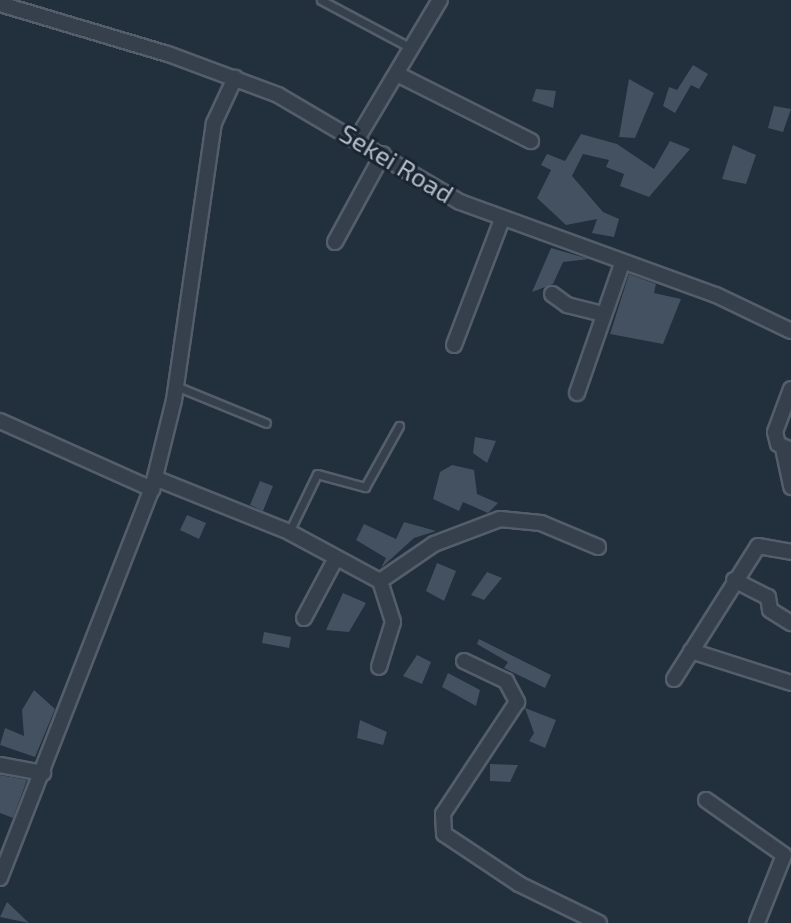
<!DOCTYPE html>
<html>
<head>
<meta charset="utf-8">
<style>
  body { margin:0 }
  #map { position:relative; width:791px; height:923px; overflow:hidden; background:#222f3d; font-family:"Exo 2",sans-serif }
  div>[style] { position:absolute }
  .building>* { inset:0; background:#435161 }
  .roads { filter:drop-shadow(2px 0 #545e6b) drop-shadow(-2px 0 #545e6b) drop-shadow(0 2px #545e6b) drop-shadow(0 -2px #545e6b) }
  .service>* { height:7px; margin:-3.5px; padding:0 3.5px; transform-origin:3.5px; border-radius:3.5px; background:#36404d }
  .minor>* { height:14px; margin:-7px; padding:0 7px; transform-origin:7px; border-radius:7px; background:#36404d }
  span { translate:-50% -50%; white-space:nowrap; text-align:center; line-height:1.15; -webkit-text-stroke:6px #1b2531; paint-order:stroke }
  .street-label { font-size:26px; color:#b1bbc8 }
</style>
</head>
<body>
<div id="map">
  <div class="building">
    <div style="clip-path:polygon(693px 65px,708px 74px,699px 89px,691px 85px,675px 113px,663px 106px,669px 87px,677px 90px)"></div>
    <div style="clip-path:polygon(629px 79px,654px 93px,635px 138px,619px 137px)"></div>
    <div style="clip-path:polygon(536px 89px,556px 91px,553px 108px,532px 101px)"></div>
    <div style="clip-path:polygon(774px 106px,791px 109px,783px 132px,768px 128px)"></div>
    <div style="clip-path:polygon(581px 134px,617px 144px,654px 169px,670px 141px,690px 149px,649px 197px,620px 186px,624px 174px,606px 167px,609px 160px,583px 154px,572px 176px,603px 212px,619px 219px,614px 237px,592px 233px,597px 219px,566px 225px,537px 198px,551px 170px,541px 165px,547px 154px,565px 161px)"></div>
    <div style="clip-path:polygon(733px 145px,756px 155px,746px 184px,722px 179px)"></div>
    <div style="clip-path:polygon(551px 248px,589px 259px,563px 262px,553px 284px,532px 292px)"></div>
    <div style="clip-path:polygon(629px 274px,656px 284px,654px 293px,681px 299px,663px 344px,610px 334px)"></div>
    <div style="clip-path:polygon(475px 437px,496px 441px,487px 463px,473px 453px)"></div>
    <div style="clip-path:polygon(452px 465px,474px 470px,477px 494px,498px 503px,488px 513px,463px 502px,459px 511px,433px 499px,440px 472px)"></div>
    <div style="clip-path:polygon(260px 481px,273px 486px,263px 511px,250px 505px)"></div>
    <div style="clip-path:polygon(187px 515px,206px 523px,199px 539px,180px 530px)"></div>
    <div style="clip-path:polygon(404px 522px,436px 531px,414px 538px,381px 568px,386px 558px,356px 540px,364px 524px,396px 539px)"></div>
    <div style="clip-path:polygon(437px 563px,456px 571px,444px 601px,426px 591px)"></div>
    <div style="clip-path:polygon(487px 572px,502px 578px,484px 600px,471px 595px)"></div>
    <div style="clip-path:polygon(343px 593px,366px 603px,349px 632px,326px 630px)"></div>
    <div style="clip-path:polygon(264px 632px,291px 637px,289px 648px,262px 643px)"></div>
    <div style="clip-path:polygon(479px 639px,551px 675px,545px 688px,504px 668px,508px 662px,477px 644px)"></div>
    <div style="clip-path:polygon(417px 655px,431px 662px,422px 684px,403px 676px)"></div>
    <div style="clip-path:polygon(448px 673px,480px 690px,476px 706px,442px 687px)"></div>
    <div style="clip-path:polygon(34px 690px,55px 709px,35px 757px,0 745px,5px 728px,24px 736px,22px 710px)"></div>
    <div style="clip-path:polygon(525px 708px,556px 720px,545px 748px,529px 741px,534px 733px)"></div>
    <div style="clip-path:polygon(360px 720px,387px 732px,383px 745px,357px 738px)"></div>
    <div style="clip-path:polygon(490px 764px,518px 765px,510px 782px,490px 781px)"></div>
    <div style="clip-path:polygon(0 775px,27px 780px,13px 818px,0 813px)"></div>
    <div style="clip-path:polygon(7px 902px,29px 923px,0 917px)"></div>
  </div>
  <div class="roads">
    <div class="service">
      <div style="left:321px;top:0;width:102px;rotate:28.1deg"></div>
      <div style="left:176px;top:386px;width:97px;rotate:22.3deg"></div>
      <div style="left:289px;top:532px;width:64px;rotate:-64.2deg"></div>
      <div style="left:317px;top:474px;width:50px;rotate:15.2deg"></div>
      <div style="left:365px;top:487px;width:70px;rotate:-60.9deg"></div>
    </div>
    <div class="minor">
      <div style="left:0;top:4px;width:175px;rotate:16.6deg"></div>
      <div style="left:168px;top:54px;width:117px;rotate:20.4deg"></div>
      <div style="left:278px;top:95px;width:211px;rotate:30.5deg"></div>
      <div style="left:460px;top:202px;width:272px;rotate:20deg"></div>
      <div style="left:716px;top:295px;width:83px;rotate:25.6deg"></div>
      <div style="left:397px;top:74px;width:150px;rotate:26.6deg"></div>
      <div style="left:357px;top:139px;width:162px;rotate:-59.2deg"></div>
      <div style="left:335px;top:242px;width:100px;rotate:-61.4deg"></div>
      <div style="left:552px;top:294px;width:19px;rotate:36deg"></div>
      <div style="left:567px;top:305px;width:36px;rotate:14deg"></div>
      <div style="left:454px;top:345px;width:135px;rotate:-69.1deg"></div>
      <div style="left:791px;top:389px;width:46px;rotate:110.4deg"></div>
      <div style="left:775px;top:432px;width:12px;rotate:76deg"></div>
      <div style="left:778px;top:444px;width:14px;rotate:25deg"></div>
      <div style="left:577px;top:393px;width:137px;rotate:-70.8deg"></div>
      <div style="left:0;top:421px;width:167px;rotate:24.1deg"></div>
      <div style="left:783px;top:448px;width:40px;rotate:78deg"></div>
      <div style="left:155px;top:478px;width:144px;rotate:21.9deg"></div>
      <div style="left:289px;top:532px;width:103px;rotate:28.3deg"></div>
      <div style="left:380px;top:581px;width:43px;rotate:72.4deg"></div>
      <div style="left:393px;top:622px;width:47px;rotate:107.3deg"></div>
      <div style="left:734px;top:580px;width:38px;rotate:27deg"></div>
      <div style="left:768px;top:597px;width:13px;rotate:81deg"></div>
      <div style="left:770px;top:610px;width:25px;rotate:32deg"></div>
      <div style="left:380px;top:581px;width:65px;rotate:-34.4deg"></div>
      <div style="left:434px;top:544px;width:71px;rotate:-20.7deg"></div>
      <div style="left:500px;top:519px;width:41px;rotate:5.6deg"></div>
      <div style="left:541px;top:523px;width:62px;rotate:22.8deg"></div>
      <div style="left:304px;top:618px;width:66px;rotate:-61.9deg"></div>
      <div style="left:691px;top:651px;width:105px;rotate:17.7deg"></div>
      <div style="left:464px;top:661px;width:47px;rotate:25.5deg"></div>
      <div style="left:506px;top:681px;width:24px;rotate:62deg"></div>
      <div style="left:517px;top:702px;width:134px;rotate:123.5deg"></div>
      <div style="left:443px;top:814px;width:20px;rotate:87deg"></div>
      <div style="left:444px;top:834px;width:90px;rotate:33.7deg"></div>
      <div style="left:519px;top:884px;width:89px;rotate:26deg"></div>
      <div style="left:674px;top:679px;width:157px;rotate:-57.7deg"></div>
      <div style="left:758px;top:546px;width:34px;rotate:10deg"></div>
      <div style="left:0;top:765px;width:44px;rotate:10.5deg"></div>
      <div style="left:706px;top:800px;width:95px;rotate:35.2deg"></div>
      <div style="left:784px;top:855px;width:73px;rotate:111.7deg"></div>
      <div style="left:0;top:878px;width:418px;rotate:-68.7deg"></div>
      <div style="left:152px;top:489px;width:92px;rotate:-76.1deg"></div>
      <div style="left:174px;top:400px;width:280px;rotate:-81.8deg"></div>
      <div style="left:214px;top:123px;width:50px;rotate:-65deg"></div>
    </div>
  </div>
  <div class="street-label">
    <span style="left:397px;top:163px;rotate:31deg">Sekei Road</span>
  </div>
</div>
</body>
</html>
